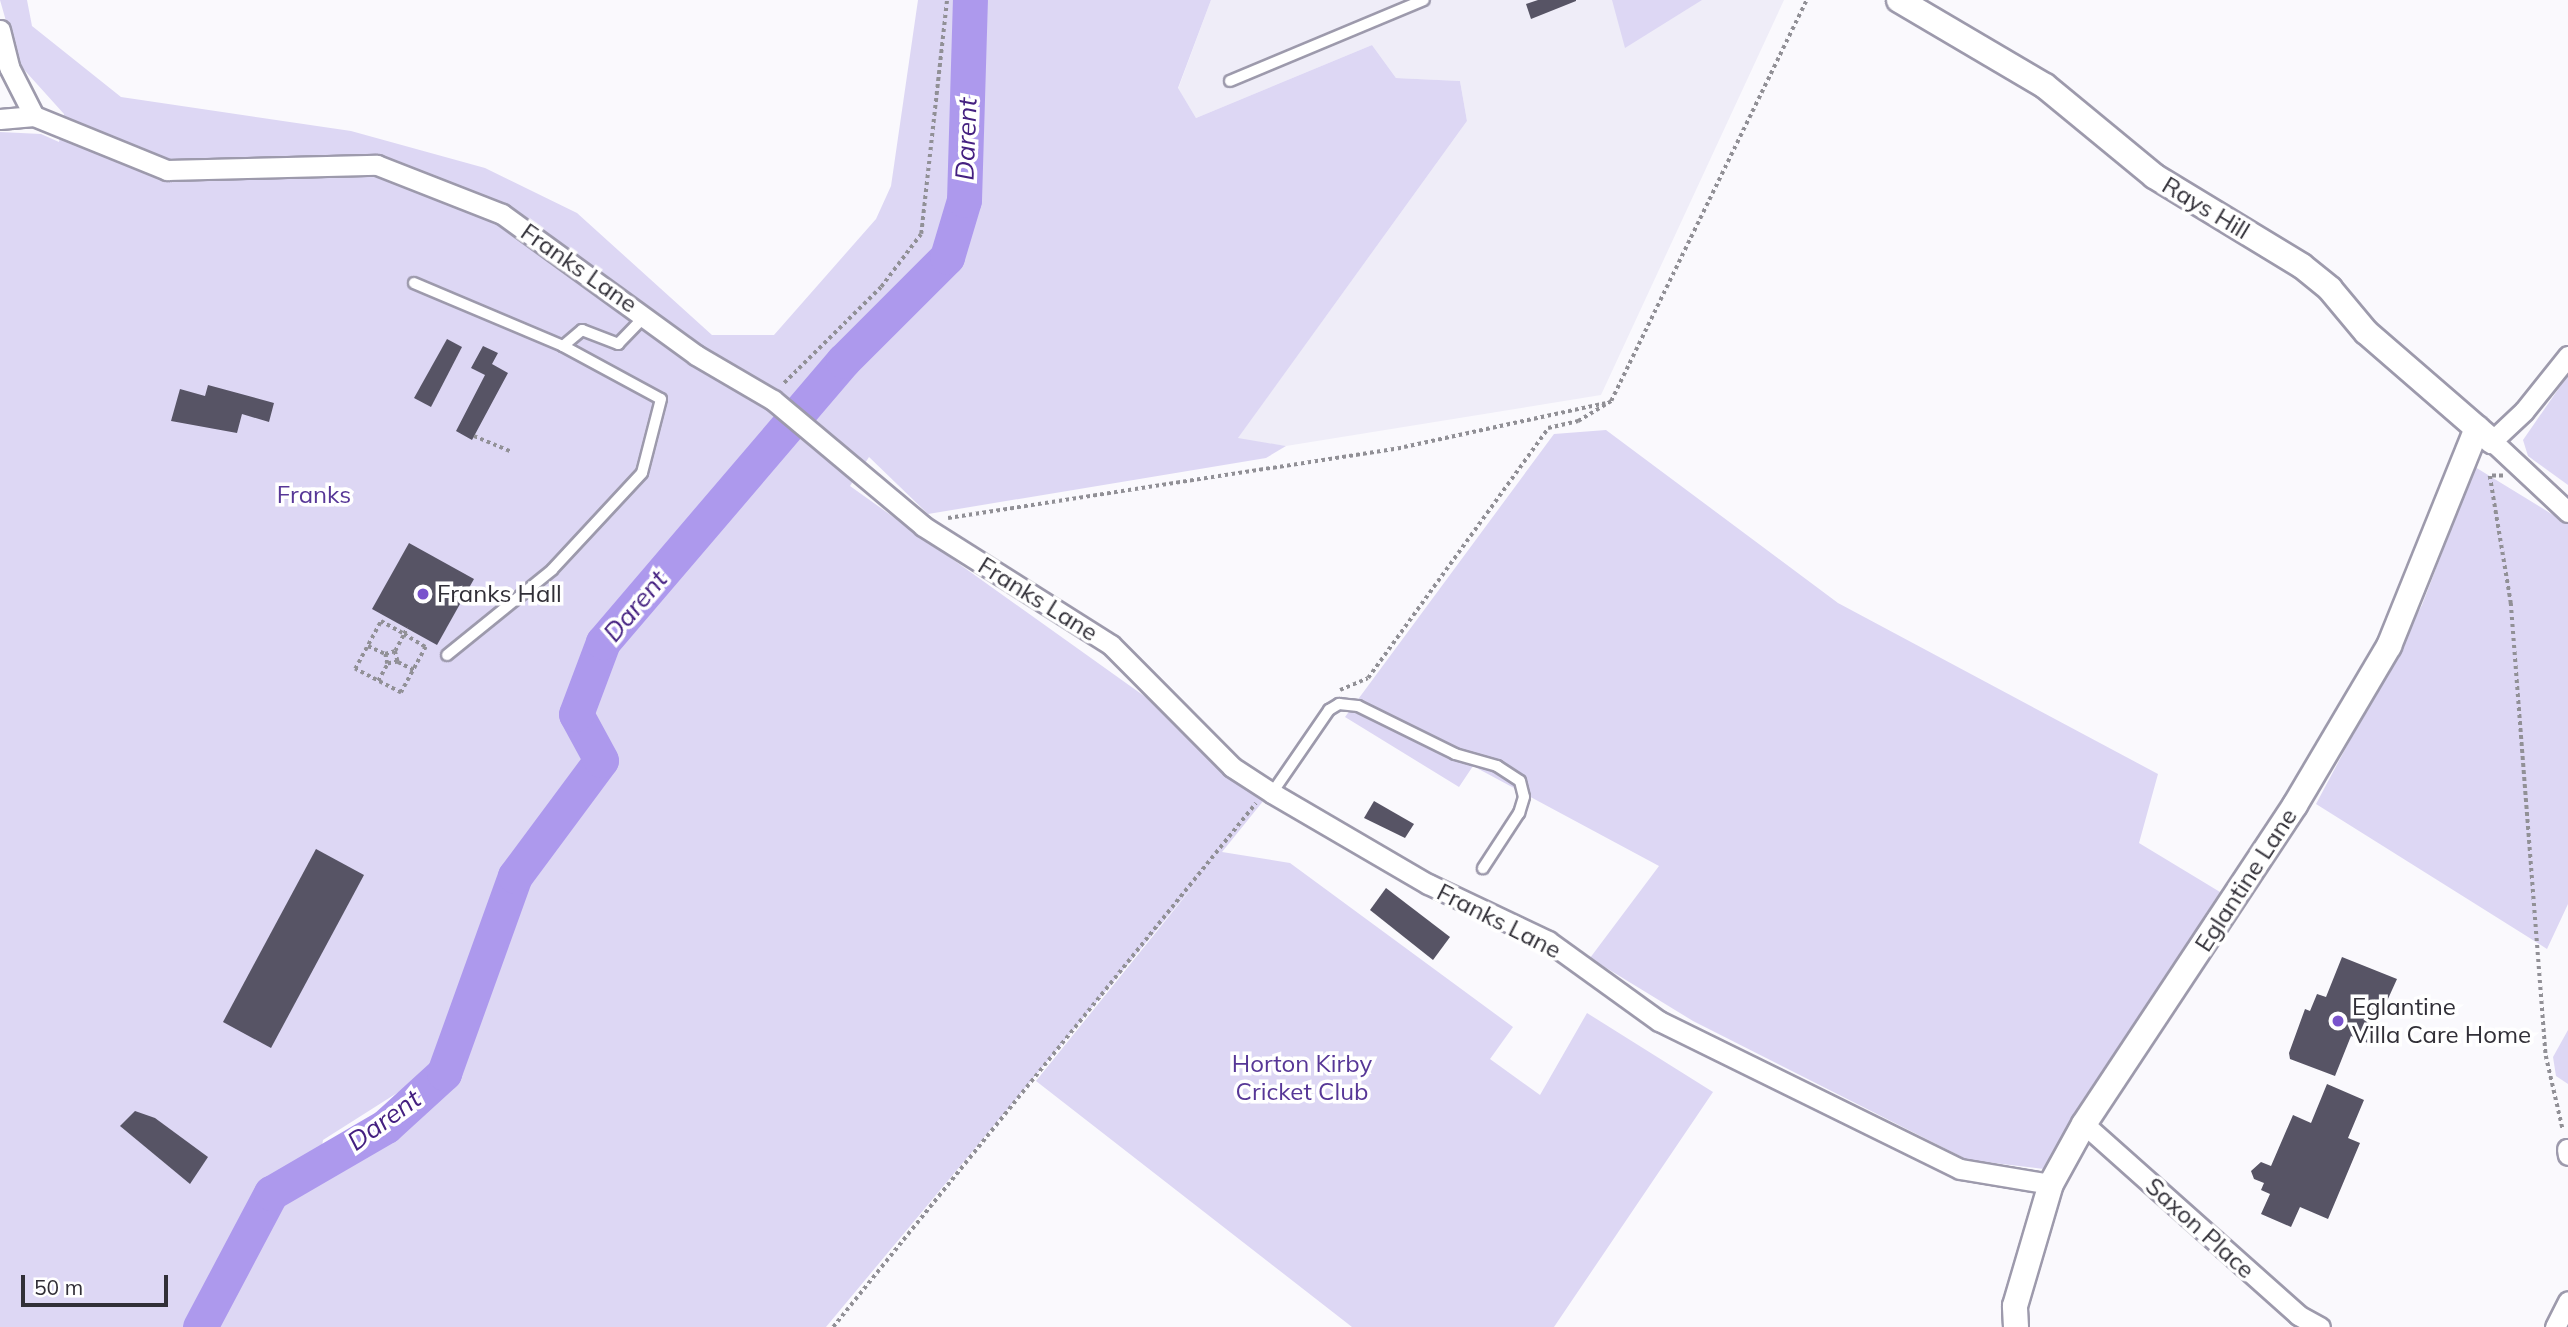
<!DOCTYPE html>
<html>
<head>
<meta charset="utf-8">
<style>
  body { margin:0 }
  #map { position:relative; width:2568px; height:1327px; overflow:hidden; background:#faf9fd; font-family:Mulish,sans-serif }
  div>[style] { position:absolute }
  .built>* { inset:0; background:#efedf8 }
  .green>* { inset:0; background:#ddd7f4 }
  .river>* { height:35px; margin:-17.5px; padding:0 17.5px; transform-origin:17.5px; border-radius:17.5px; background:#ad99ed }
  .building>* { inset:0; background:#575465 }
  .path>* { height:3.5px; margin-top:-1.75px; transform-origin:0; background:repeating-linear-gradient(90deg,#919096 0 3.5px,transparent 0 7px) }
  .roads { filter:drop-shadow(2px 0 #9d9aac) drop-shadow(-2px 0 #9d9aac) drop-shadow(0 2px #9d9aac) drop-shadow(0 -2px #9d9aac) }
  .service>* { height:10px; margin:-5px; padding:0 5px; transform-origin:5px; border-radius:5px; background:#fff }
  .minor>* { height:19px; margin:-9.5px; padding:0 9.5px; transform-origin:9.5px; border-radius:9.5px; background:#fff }
  .tertiary>* { height:24px; margin:-12px; padding:0 12px; transform-origin:12px; border-radius:12px; background:#fff }
  .dots>* { width:19px; height:19px; translate:-50% -50%; box-sizing:border-box; border:4px solid #fff; border-radius:50% }
  span { translate:-50% -50%; white-space:nowrap; text-align:center; line-height:1.15; -webkit-text-stroke:7px #fff; paint-order:stroke }
  .street-label { font-size:24px; color:#312f37 }
  .park-label { font-size:24px; color:#573797 }
  .poi-label { font-size:24px; color:#312f37 }
  .left { translate:0 -50%; text-align:left }
  .water-label { font-size:26px; color:#442080; font-style:italic }
  .scale { position:absolute; left:21px; top:1275px; width:147px; height:32px; box-sizing:border-box; border:4px solid #312f37; border-top:0; padding-left:9px; font-size:21px; line-height:24px; white-space:nowrap; color:#312f37; -webkit-text-stroke:5px #fff; paint-order:stroke }
</style>
</head>
<body>
<div id="map">
  <div class="built">
    <div style="clip-path:polygon(1211px 0,1784px 0,1601px 395px,1286px 446px,1237px 439px,1467px 121px,1460px 81px,1396px 78px,1372px 45px,1196px 118px,1178px 89px)"></div>
  </div>
  <div class="green">
    <div style="clip-path:polygon(evenodd,0 0,27px 0,32px 26px,121px 97px,351px 131px,485px 168px,577px 213px,712px 335px,774px 335px,876px 219px,891px 186px,918px 0,1211px 0,1178px 88px,1196px 118px,1372px 45px,1396px 78px,1460px 81px,1467px 121px,1238px 438px,1286px 446px,1266px 458px,928px 514px,869px 457px,850px 486px,1154px 703px,1264px 800px,1222px 852px,1290px 863px,1513px 1027px,1490px 1059px,1540px 1095px,1587px 1013px,1713px 1092px,1554px 1327px,1352px 1327px,1036px 1081px,1199px 879px,826px 1327px,0 1327px,0 132px,41px 134px,59px 142px,64px 114px,18px 63px,0 0,748px 449px,601px 635px,600px 635px,681px 527px,748px 449px,0 0,513px 907px,455px 1074px,384px 1143px,317px 1177px,323px 1140px,427px 1074px,513px 907px)"></div>
    <div style="clip-path:polygon(1612px 0,1702px 0,1625px 48px)"></div>
    <div style="clip-path:polygon(2568px 375px,2568px 485px,2528px 456px,2523px 440px)"></div>
    <div style="clip-path:polygon(1606px 430px,1838px 603px,2158px 774px,2139px 843px,2220px 892px,2044px 1169px,1968px 1160px,1693px 1021px,1590px 958px,1659px 866px,1473px 766px,1459px 787px,1345px 717px,1554px 434px)"></div>
    <div style="clip-path:polygon(2475px 467px,2568px 524px,2568px 904px,2547px 949px,2316px 804px,2422px 605px)"></div>
    <div style="clip-path:polygon(2568px 1030px,2568px 1084px,2556px 1076px,2553px 1057px)"></div>
  </div>
  <div class="river">
    <div style="left:200px;top:1327px;width:152px;rotate:-62.1deg"></div>
    <div style="left:271px;top:1193px;width:133px;rotate:-30.2deg"></div>
    <div style="left:386px;top:1126px;width:79px;rotate:-42.4deg"></div>
    <div style="left:444px;top:1073px;width:209px;rotate:-70.2deg"></div>
    <div style="left:515px;top:876px;width:144px;rotate:-53.4deg"></div>
    <div style="left:601px;top:760px;width:52px;rotate:-118.5deg"></div>
    <div style="left:576px;top:714px;width:77px;rotate:-69.4deg"></div>
    <div style="left:603px;top:642px;width:370px;rotate:-49.5deg"></div>
    <div style="left:843px;top:361px;width:147px;rotate:-45deg"></div>
    <div style="left:947px;top:257px;width:59px;rotate:-73.4deg"></div>
    <div style="left:964px;top:200px;width:200px;rotate:-88.3deg"></div>
  </div>
  <div class="building">
    <div style="clip-path:polygon(1538px 0,1576px 0,1576px 1px,1531px 19px,1526px 4px)"></div>
    <div style="clip-path:polygon(447px 339px,462px 347px,431px 407px,414px 398px)"></div>
    <div style="clip-path:polygon(483px 346px,498px 353px,492px 364px,508px 373px,472px 440px,456px 431px,485px 375px,471px 368px)"></div>
    <div style="clip-path:polygon(208px 385px,274px 403px,269px 422px,242px 414px,237px 433px,171px 421px,180px 389px,205px 396px)"></div>
    <div style="clip-path:polygon(409px 543px,474px 579px,437px 645px,372px 609px)"></div>
    <div style="clip-path:polygon(1374px 801px,1414px 824px,1405px 838px,1364px 818px)"></div>
    <div style="clip-path:polygon(316px 849px,364px 875px,271px 1048px,223px 1022px)"></div>
    <div style="clip-path:polygon(1386px 888px,1450px 937px,1433px 960px,1370px 910px)"></div>
    <div style="clip-path:polygon(2342px 957px,2397px 979px,2368px 1043px,2351px 1036px,2335px 1076px,2290px 1059px,2289px 1053px,2305px 1009px,2310px 1011px,2317px 994px,2326px 997px)"></div>
    <div style="clip-path:polygon(2327px 1084px,2364px 1100px,2348px 1138px,2360px 1143px,2328px 1219px,2300px 1207px,2291px 1227px,2261px 1214px,2270px 1194px,2261px 1190px,2264px 1183px,2254px 1179px,2251px 1171px,2261px 1162px,2271px 1166px,2293px 1115px,2311px 1123px)"></div>
    <div style="clip-path:polygon(135px 1111px,155px 1118px,208px 1157px,190px 1184px,120px 1126px)"></div>
  </div>
  <div class="path">
    <div style="left:784px;top:383px;width:136px;rotate:-44.7deg"></div>
    <div style="left:881px;top:287px;width:66px;rotate:-53deg"></div>
    <div style="left:921px;top:234px;width:235px;rotate:-83.7deg"></div>
    <div style="left:474px;top:436px;width:41px;rotate:22.8deg"></div>
    <div style="left:2503px;top:476px;width:13px;rotate:180deg"></div>
    <div style="left:2490px;top:476px;width:129px;rotate:80.6deg"></div>
    <div style="left:2511px;top:603px;width:454px;rotate:85.6deg"></div>
    <div style="left:2546px;top:1056px;width:76px;rotate:77.1deg"></div>
    <div style="left:948px;top:518px;width:461px;rotate:-8.8deg"></div>
    <div style="left:1404px;top:447px;width:206px;rotate:-12.3deg"></div>
    <div style="left:368px;top:646px;width:19px;rotate:25deg"></div>
    <div style="left:395px;top:651px;width:11px;rotate:75deg"></div>
    <div style="left:398px;top:662px;width:11px;rotate:170deg"></div>
    <div style="left:387px;top:664px;width:10px;rotate:-101deg"></div>
    <div style="left:385px;top:654px;width:10px;rotate:-17deg"></div>
    <div style="left:395px;top:651px;width:19px;rotate:-62deg"></div>
    <div style="left:404px;top:634px;width:26px;rotate:31deg"></div>
    <div style="left:426px;top:647px;width:52px;rotate:118.5deg"></div>
    <div style="left:401px;top:693px;width:52px;rotate:-152.4deg"></div>
    <div style="left:355px;top:669px;width:55px;rotate:-61.6deg"></div>
    <div style="left:381px;top:621px;width:26px;rotate:29deg"></div>
    <div style="left:404px;top:634px;width:7px;rotate:-63deg"></div>
    <div style="left:398px;top:662px;width:18px;rotate:27deg"></div>
    <div style="left:378px;top:681px;width:18px;rotate:-61deg"></div>
    <div style="left:1340px;top:690px;width:30px;rotate:-23deg"></div>
    <div style="left:1368px;top:678px;width:308px;rotate:-54.2deg"></div>
    <div style="left:1548px;top:428px;width:31px;rotate:-13deg"></div>
    <div style="left:1578px;top:421px;width:39px;rotate:-31deg"></div>
    <div style="left:1611px;top:401px;width:446px;rotate:-64deg"></div>
    <div style="left:833px;top:1327px;width:673px;rotate:-51.09deg"></div>
  </div>
  <div class="roads">
    <div class="service">
      <div style="left:1230px;top:81px;width:210px;rotate:-22.7deg"></div>
      <div style="left:414px;top:283px;width:162px;rotate:22.9deg"></div>
      <div style="left:563px;top:346px;width:111px;rotate:28.4deg"></div>
      <div style="left:661px;top:399px;width:76px;rotate:104.4deg"></div>
      <div style="left:642px;top:473px;width:132px;rotate:132.9deg"></div>
      <div style="left:552px;top:570px;width:135px;rotate:141deg"></div>
      <div style="left:563px;top:346px;width:25px;rotate:-40deg"></div>
      <div style="left:582px;top:330px;width:39px;rotate:21deg"></div>
      <div style="left:618px;top:344px;width:40px;rotate:-46deg"></div>
      <div style="left:1272px;top:793px;width:101px;rotate:-55.5deg"></div>
      <div style="left:1329px;top:710px;width:12px;rotate:-31deg"></div>
      <div style="left:1339px;top:704px;width:19px;rotate:6deg"></div>
      <div style="left:1358px;top:706px;width:108px;rotate:26.3deg"></div>
      <div style="left:1455px;top:754px;width:44px;rotate:15.9deg"></div>
      <div style="left:1497px;top:766px;width:27px;rotate:33deg"></div>
      <div style="left:1520px;top:781px;width:16px;rotate:76deg"></div>
      <div style="left:1524px;top:797px;width:17px;rotate:107deg"></div>
      <div style="left:1519px;top:813px;width:66px;rotate:123.2deg"></div>
    </div>
    <div class="minor">
      <div style="left:0;top:30px;width:38px;rotate:76deg"></div>
      <div style="left:9px;top:67px;width:55px;rotate:63deg"></div>
      <div style="left:0;top:119px;width:34px;rotate:-5deg"></div>
      <div style="left:34px;top:116px;width:144px;rotate:22.1deg"></div>
      <div style="left:167px;top:170px;width:210px;rotate:-1.4deg"></div>
      <div style="left:377px;top:165px;width:134px;rotate:21.4deg"></div>
      <div style="left:502px;top:214px;width:240px;rotate:36deg"></div>
      <div style="left:696px;top:355px;width:89px;rotate:30.3deg"></div>
      <div style="left:773px;top:400px;width:196px;rotate:40deg"></div>
      <div style="left:923px;top:526px;width:222px;rotate:32.3deg"></div>
      <div style="left:1111px;top:645px;width:172px;rotate:45.2deg"></div>
      <div style="left:1232px;top:767px;width:48px;rotate:33deg"></div>
      <div style="left:1272px;top:793px;width:181px;rotate:30.3deg"></div>
      <div style="left:1428px;top:884px;width:133px;rotate:25.4deg"></div>
      <div style="left:1548px;top:941px;width:137px;rotate:35.8deg"></div>
      <div style="left:1659px;top:1021px;width:335px;rotate:26.2deg"></div>
      <div style="left:1960px;top:1169px;width:92px;rotate:9.4deg"></div>
      <div style="left:2568px;top:356px;width:70px;rotate:128.7deg"></div>
      <div style="left:2524px;top:411px;width:44px;rotate:136.8deg"></div>
      <div style="left:2492px;top:441px;width:104px;rotate:43.1deg"></div>
      <div style="left:2084px;top:1124px;width:287px;rotate:41.7deg"></div>
      <div style="left:2298px;top:1315px;width:25px;rotate:29deg"></div>
      <div style="left:2567px;top:1149px;width:6px;rotate:81deg"></div>
      <div style="left:2555px;top:1327px;width:29px;rotate:-63deg"></div>
    </div>
    <div class="tertiary">
      <div style="left:1899px;top:0;width:169px;rotate:30.5deg"></div>
      <div style="left:2045px;top:86px;width:141px;rotate:39.5deg"></div>
      <div style="left:2154px;top:176px;width:173px;rotate:31.3deg"></div>
      <div style="left:2302px;top:266px;width:36px;rotate:39deg"></div>
      <div style="left:2330px;top:289px;width:56px;rotate:50.1deg"></div>
      <div style="left:2366px;top:332px;width:167px;rotate:40.9deg"></div>
      <div style="left:2016px;top:1327px;width:21px;rotate:-93deg"></div>
      <div style="left:2015px;top:1306px;width:127px;rotate:-73.6deg"></div>
      <div style="left:2051px;top:1184px;width:68px;rotate:-61.2deg"></div>
      <div style="left:2084px;top:1124px;width:382px;rotate:-56.5deg"></div>
      <div style="left:2295px;top:805px;width:185px;rotate:-59.4deg"></div>
      <div style="left:2389px;top:646px;width:235px;rotate:-68deg"></div>
    </div>
  </div>
  <div class="dots">
    <div style="left:423px;top:594px;background:#7953cc"></div>
    <div style="left:2338px;top:1021px;background:#7953cc"></div>
  </div>
  <div class="street-label">
    <span style="left:2206px;top:208px;rotate:31deg">Rays Hill</span>
    <span style="left:579px;top:268px;rotate:35deg">Franks Lane</span>
    <span style="left:1038px;top:599px;rotate:32deg">Franks Lane</span>
    <span style="left:2246px;top:880px;rotate:-57deg">Eglantine Lane</span>
    <span style="left:1499px;top:921px;rotate:27deg">Franks Lane</span>
    <span style="left:2200px;top:1228px;rotate:42deg">Saxon Place</span>
  </div>
  <div class="park-label">
    <span style="left:314px;top:495px">Franks</span>
    <span style="left:1302px;top:1078px">Horton Kirby<br>Cricket Club</span>
  </div>
  <div class="poi-label">
    <span class="left" style="left:437px;top:594px">Franks Hall</span>
    <span class="left" style="left:2352px;top:1021px">Eglantine<br>Villa Care Home</span>
  </div>
  <div class="water-label">
    <span style="left:966px;top:139px;rotate:-88deg">Darent</span>
    <span style="left:635px;top:606px;rotate:-50deg">Darent</span>
    <span style="left:384px;top:1120px;rotate:-36deg">Darent</span>
  </div>
  <div class="scale">50 m</div>
</div>
</body>
</html>
